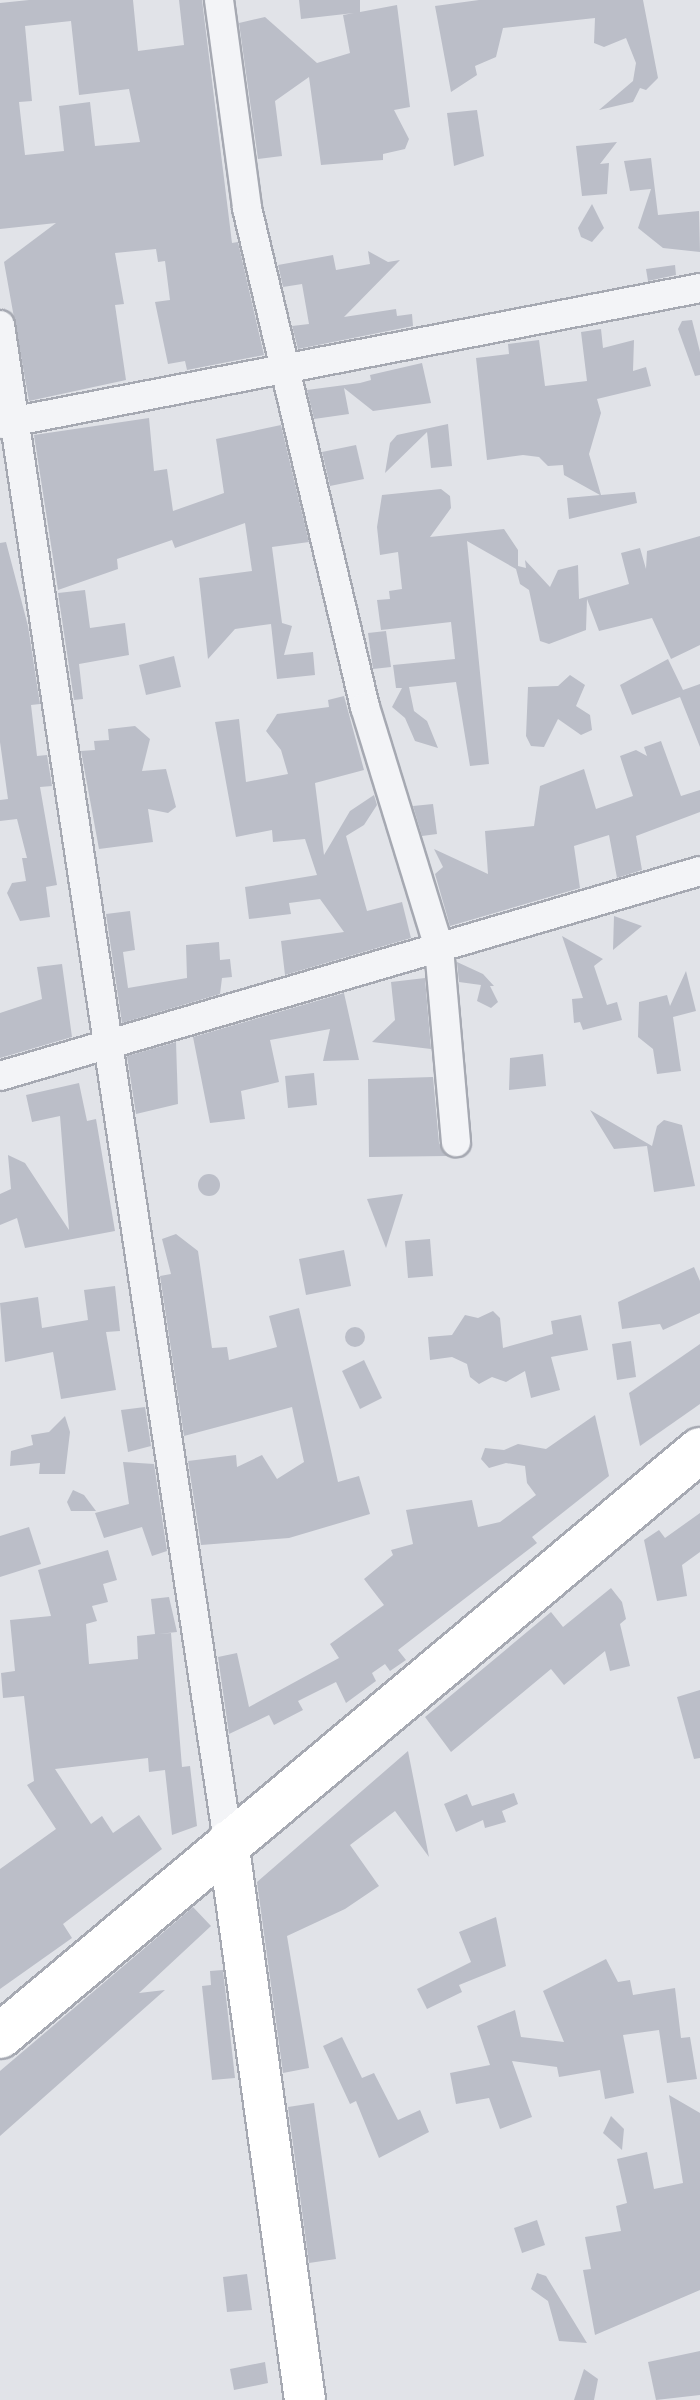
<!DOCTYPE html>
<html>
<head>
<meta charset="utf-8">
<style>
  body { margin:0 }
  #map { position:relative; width:700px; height:2400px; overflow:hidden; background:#e1e3e8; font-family:"Open Sans",sans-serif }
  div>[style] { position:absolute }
  .building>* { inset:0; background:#bbbec8 }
  .round { border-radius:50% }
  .roads { filter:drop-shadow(2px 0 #a6a9b2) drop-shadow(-2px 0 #a6a9b2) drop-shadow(0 2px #a6a9b2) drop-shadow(0 -2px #a6a9b2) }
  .minor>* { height:28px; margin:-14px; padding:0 14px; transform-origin:14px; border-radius:14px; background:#f3f4f7 }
  .secondary>* { height:40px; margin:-20px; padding:0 20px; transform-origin:20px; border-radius:20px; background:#fff }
  .trunk>* { height:44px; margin:-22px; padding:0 22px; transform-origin:22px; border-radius:22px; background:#fff }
  span { translate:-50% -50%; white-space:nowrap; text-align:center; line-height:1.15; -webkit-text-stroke:8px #f0f2f6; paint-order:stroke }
</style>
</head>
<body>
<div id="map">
  <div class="building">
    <div style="clip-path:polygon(evenodd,29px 0,133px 0,138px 51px,184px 45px,179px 0,202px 0,232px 243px,238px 242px,264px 355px,187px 370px,185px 361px,168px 364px,155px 302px,170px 300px,165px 261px,158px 262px,156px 249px,115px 253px,124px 304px,115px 305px,126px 380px,29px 401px,4px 262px,56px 223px,0 229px,0 3px,29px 0,71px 21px,79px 95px,129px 89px,140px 142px,95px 146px,90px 102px,59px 106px,64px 151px,25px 155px,19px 102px,32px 101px,25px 26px,71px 21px)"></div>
    <div style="clip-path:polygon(299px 0,360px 0,360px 12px,397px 5px,410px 107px,394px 110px,409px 139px,405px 149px,383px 154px,383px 160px,321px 165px,309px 77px,275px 101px,282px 156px,258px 159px,239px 23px,265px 17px,317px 63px,350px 53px,343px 15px,354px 13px,301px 19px)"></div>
    <div style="clip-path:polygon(479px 0,643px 0,658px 78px,646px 90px,640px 88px,633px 102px,599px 110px,633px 81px,636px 63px,626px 38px,604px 47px,594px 43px,595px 18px,503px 28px,496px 57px,475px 66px,477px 75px,451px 92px,435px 6px)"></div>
    <div style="clip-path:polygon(477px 110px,484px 156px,454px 166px,447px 113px)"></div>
    <div style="clip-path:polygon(617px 142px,600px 164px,609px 163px,607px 194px,582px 196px,576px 146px)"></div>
    <div style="clip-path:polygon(651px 158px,658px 215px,699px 211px,700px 252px,663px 248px,638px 228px,651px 189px,630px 191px,624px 161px)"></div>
    <div style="clip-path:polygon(592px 204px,604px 228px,592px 242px,581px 237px,578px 228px)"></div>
    <div style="clip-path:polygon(368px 251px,388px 262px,400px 260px,344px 317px,396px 309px,397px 316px,412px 314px,413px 326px,298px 349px,292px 326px,309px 324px,302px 284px,283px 287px,278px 265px,333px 255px,336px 270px,370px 264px)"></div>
    <div style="clip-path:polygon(675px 265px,676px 275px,648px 281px,646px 269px)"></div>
    <div style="clip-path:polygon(692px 320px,700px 352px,700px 375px,695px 376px,678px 329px,682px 321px)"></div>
    <div style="clip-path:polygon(601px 329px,603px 348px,634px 340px,633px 371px,646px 367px,651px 386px,597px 399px,601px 413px,589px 454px,601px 495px,635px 492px,637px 503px,569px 519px,567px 498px,600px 495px,564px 475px,563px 465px,548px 466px,539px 457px,523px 455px,487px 460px,476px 358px,509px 354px,508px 344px,539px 340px,545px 386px,587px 381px,581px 332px)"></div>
    <div style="clip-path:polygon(422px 363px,431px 403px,373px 411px,344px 388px,349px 414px,314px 419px,307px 390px,360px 383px,371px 380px,370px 375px)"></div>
    <div style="clip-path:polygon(149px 418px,154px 471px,167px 469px,173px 511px,224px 493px,216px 439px,281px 425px,309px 542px,272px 547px,282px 623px,292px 626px,284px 655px,313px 652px,315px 675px,277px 679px,271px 624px,235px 629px,208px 659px,199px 578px,252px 571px,245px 523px,175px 548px,172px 540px,117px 559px,118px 569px,58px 590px,34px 435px)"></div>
    <div style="clip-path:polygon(448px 424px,452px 466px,431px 468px,427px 432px,385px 473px,390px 443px,397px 435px)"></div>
    <div style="clip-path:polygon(356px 445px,364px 479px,330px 486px,322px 452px)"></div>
    <div style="clip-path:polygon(441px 489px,450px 496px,451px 508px,430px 537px,504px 529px,518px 550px,518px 566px,526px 568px,525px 560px,550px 587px,558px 570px,578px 565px,579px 599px,629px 584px,621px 553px,640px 548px,646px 569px,647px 551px,700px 536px,700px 645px,671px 659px,652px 618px,599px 631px,587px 599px,586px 630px,549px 644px,540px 641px,529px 590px,520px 584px,516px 569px,467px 541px,489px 764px,470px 766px,456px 682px,409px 687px,414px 711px,427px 721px,438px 748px,415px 741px,405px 718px,392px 707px,402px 688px,396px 688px,393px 665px,455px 659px,451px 622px,381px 630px,377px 600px,390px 599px,389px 591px,402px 589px,398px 552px,380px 555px,377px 527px,382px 495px)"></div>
    <div style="clip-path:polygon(6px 542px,28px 626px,40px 704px,31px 705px,37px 756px,47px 755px,52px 786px,40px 787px,57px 885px,46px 887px,50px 917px,20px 921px,7px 893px,12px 883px,26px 881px,22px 858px,27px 858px,17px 819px,0 821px,0 800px,8px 799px,0 742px,0 543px)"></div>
    <div style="clip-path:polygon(85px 590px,90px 628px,125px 623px,129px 655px,79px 664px,83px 699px,74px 700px,58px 593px)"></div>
    <div style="clip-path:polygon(386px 631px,391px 667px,373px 669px,368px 633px)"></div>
    <div style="clip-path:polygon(174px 656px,181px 687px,146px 695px,139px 665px)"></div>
    <div style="clip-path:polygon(668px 659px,683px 690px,700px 684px,700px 747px,680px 697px,632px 715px,620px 685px)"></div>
    <div style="clip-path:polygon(570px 675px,585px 685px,576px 706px,590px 715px,592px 730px,581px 735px,558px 719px,544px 747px,531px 746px,526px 736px,528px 687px,558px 686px)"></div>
    <div style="clip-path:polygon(344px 696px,364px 770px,315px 783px,324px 855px,350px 811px,374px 795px,377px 805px,364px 825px,346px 836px,367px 911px,402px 902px,411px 938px,285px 975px,281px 941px,344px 932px,320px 899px,289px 903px,291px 914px,249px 919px,245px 887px,317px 875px,305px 839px,273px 842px,272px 830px,236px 837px,215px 722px,239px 719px,246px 782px,288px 774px,281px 750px,266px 731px,277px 714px,329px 707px,328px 700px)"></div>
    <div style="clip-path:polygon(135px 726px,150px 739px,142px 771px,166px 769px,176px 807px,168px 813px,148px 809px,153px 842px,99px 849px,81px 751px,95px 750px,94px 741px,109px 740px,108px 729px)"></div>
    <div style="clip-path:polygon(661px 741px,681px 796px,700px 790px,700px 812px,636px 836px,642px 870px,617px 878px,609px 835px,574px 846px,580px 888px,450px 926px,435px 874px,443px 867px,434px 849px,488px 874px,485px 831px,534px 826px,540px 786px,584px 769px,596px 809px,633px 796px,620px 756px,636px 750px,647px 756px,644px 747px)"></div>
    <div style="clip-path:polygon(433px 804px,437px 834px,422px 836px,413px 806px)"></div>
    <div style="clip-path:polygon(130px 911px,135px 950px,123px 952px,128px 988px,187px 978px,186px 945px,219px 942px,220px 960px,230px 959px,232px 977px,222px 978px,220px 994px,122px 1023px,106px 914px)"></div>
    <div style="clip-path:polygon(614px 916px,642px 926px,613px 950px)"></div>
    <div style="clip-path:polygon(562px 936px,603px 959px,594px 966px,607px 1005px,617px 1002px,622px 1020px,583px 1030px,580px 1022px,574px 1023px,572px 999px,583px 998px)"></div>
    <div style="clip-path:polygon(457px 962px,483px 974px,494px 986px,490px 986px,498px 1002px,491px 1008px,477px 1001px,481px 985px,459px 982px)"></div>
    <div style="clip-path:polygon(62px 964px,72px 1037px,0 1058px,0 1013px,42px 999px,37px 967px)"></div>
    <div style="clip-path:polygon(686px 971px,696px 1011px,673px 1017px,681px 1071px,657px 1074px,653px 1049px,638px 1037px,639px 1002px,667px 995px,670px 1006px)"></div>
    <div style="clip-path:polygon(425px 978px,431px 1049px,372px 1042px,395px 1020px,391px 982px)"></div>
    <div style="clip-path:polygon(344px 993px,359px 1060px,323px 1061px,330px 1029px,270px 1040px,279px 1082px,241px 1091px,245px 1119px,210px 1123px,193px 1037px)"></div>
    <div style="clip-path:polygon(176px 1042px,178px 1104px,136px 1114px,127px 1056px)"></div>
    <div style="clip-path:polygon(543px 1054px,546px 1086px,509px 1090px,510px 1058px)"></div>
    <div style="clip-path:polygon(314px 1073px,317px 1105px,288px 1108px,285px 1076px)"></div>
    <div style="clip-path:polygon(433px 1077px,439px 1143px,447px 1156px,369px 1157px,368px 1079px)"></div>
    <div style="clip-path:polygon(79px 1083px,87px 1121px,96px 1119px,115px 1231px,25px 1248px,17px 1218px,0 1225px,0 1194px,11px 1189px,8px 1155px,25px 1163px,69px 1230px,60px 1116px,32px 1122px,26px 1095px)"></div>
    <div style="clip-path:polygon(590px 1110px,652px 1146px,657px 1126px,664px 1120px,682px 1125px,695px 1186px,654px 1192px,647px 1146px,614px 1149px)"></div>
    <div class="round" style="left:198px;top:1174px;width:22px;height:22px"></div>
    <div style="clip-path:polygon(403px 1194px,386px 1248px,367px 1199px)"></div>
    <div style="clip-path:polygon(176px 1234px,198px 1251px,212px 1348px,227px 1347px,229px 1360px,277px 1347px,269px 1316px,299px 1308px,338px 1482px,359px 1476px,370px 1514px,289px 1538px,201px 1545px,188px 1461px,236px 1455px,237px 1467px,262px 1455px,277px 1479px,304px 1462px,292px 1407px,184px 1436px,160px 1276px,171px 1274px,162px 1239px)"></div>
    <div style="clip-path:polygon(430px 1239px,433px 1276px,408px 1278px,405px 1241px)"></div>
    <div style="clip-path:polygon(344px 1250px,351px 1286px,306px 1295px,299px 1259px)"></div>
    <div style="clip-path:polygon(694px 1267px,700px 1281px,700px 1313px,663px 1330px,660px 1324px,622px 1329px,618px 1302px)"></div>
    <div style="clip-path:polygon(115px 1286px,120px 1331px,106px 1332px,116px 1390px,61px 1399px,53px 1352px,5px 1362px,0 1303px,38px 1297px,42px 1328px,88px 1320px,84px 1290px)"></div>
    <div style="clip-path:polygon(493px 1311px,500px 1318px,503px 1348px,553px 1334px,551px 1321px,581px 1315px,588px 1350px,551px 1357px,560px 1390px,531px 1398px,525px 1371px,506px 1382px,492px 1377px,479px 1384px,470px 1377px,467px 1364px,452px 1357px,430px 1360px,428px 1337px,452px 1335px,465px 1315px,478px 1318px)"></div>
    <div class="round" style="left:345px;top:1327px;width:20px;height:20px"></div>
    <div style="clip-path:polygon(631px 1341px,636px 1377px,617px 1380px,612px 1344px)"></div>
    <div style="clip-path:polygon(700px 1344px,700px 1404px,640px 1446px,629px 1393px)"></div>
    <div style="clip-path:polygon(364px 1360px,382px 1398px,360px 1409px,342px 1371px)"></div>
    <div style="clip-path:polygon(145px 1407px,151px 1446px,128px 1452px,121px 1410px)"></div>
    <div style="clip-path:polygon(595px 1415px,609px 1476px,532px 1537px,537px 1543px,398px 1650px,406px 1660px,390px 1671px,385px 1664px,372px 1673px,376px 1681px,346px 1703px,336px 1682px,298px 1701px,303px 1710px,274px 1725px,269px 1715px,229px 1734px,218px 1657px,237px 1653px,249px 1707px,339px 1658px,330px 1644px,384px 1605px,364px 1579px,393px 1555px,391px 1550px,413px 1544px,406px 1510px,472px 1500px,478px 1527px,500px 1522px,536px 1495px,527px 1483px,525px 1466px,506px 1463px,489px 1468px,481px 1459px,485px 1448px,504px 1450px,518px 1444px,546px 1449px)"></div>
    <div style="clip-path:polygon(65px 1416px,70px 1432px,65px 1474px,39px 1474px,40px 1463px,10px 1466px,11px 1451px,33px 1445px,31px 1435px,49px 1432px)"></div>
    <div style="clip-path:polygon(123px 1462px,154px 1464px,167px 1551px,152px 1556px,142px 1527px,104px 1538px,95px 1513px,129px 1504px)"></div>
    <div style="clip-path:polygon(73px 1490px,84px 1495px,96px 1511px,71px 1511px,67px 1502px)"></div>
    <div style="clip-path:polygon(700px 1513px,700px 1552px,682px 1565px,687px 1596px,657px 1601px,644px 1540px,659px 1530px,665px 1538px)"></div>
    <div style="clip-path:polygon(29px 1527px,41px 1564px,0 1577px,0 1536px)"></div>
    <div style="clip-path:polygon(108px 1550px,117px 1580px,103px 1584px,108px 1602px,92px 1606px,97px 1621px,86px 1624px,89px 1664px,138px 1659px,137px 1636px,155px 1634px,151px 1599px,169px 1597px,177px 1632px,158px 1634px,171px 1633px,182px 1767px,190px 1766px,197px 1826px,172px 1835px,165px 1770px,149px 1772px,148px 1758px,55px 1769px,91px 1824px,102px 1816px,113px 1833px,139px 1815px,162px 1849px,63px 1924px,72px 1938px,0 1989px,0 1869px,56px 1829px,27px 1785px,34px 1781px,24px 1696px,3px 1698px,1px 1673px,15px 1671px,10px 1620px,51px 1616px,38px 1570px)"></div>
    <div style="clip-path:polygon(611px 1588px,622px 1602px,626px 1619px,620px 1624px,630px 1666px,610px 1671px,605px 1651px,564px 1685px,551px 1669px,451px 1752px,425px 1717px,551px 1612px,563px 1627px)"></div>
    <div style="clip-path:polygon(700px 1690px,700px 1758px,694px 1759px,677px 1697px)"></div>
    <div style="clip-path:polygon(408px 1751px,429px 1857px,395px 1811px,350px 1845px,379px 1886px,345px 1909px,287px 1936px,309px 2068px,283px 2073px,257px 1882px)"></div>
    <div style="clip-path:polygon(514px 1793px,518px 1804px,502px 1811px,506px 1822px,485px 1828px,483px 1820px,456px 1832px,444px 1804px,467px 1794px,472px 1806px)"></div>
    <div style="clip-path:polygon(193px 1907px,211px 1926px,139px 1993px,165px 1990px,0 2136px,0 2071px)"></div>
    <div style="clip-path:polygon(496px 1917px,506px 1966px,459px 1985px,462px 1992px,427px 2009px,417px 1989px,471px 1962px,459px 1932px)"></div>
    <div style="clip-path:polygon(606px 1959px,618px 1982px,630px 1980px,633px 1995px,675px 1988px,681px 2038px,690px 2037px,697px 2079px,667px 2083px,659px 2030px,623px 2035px,634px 2093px,605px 2099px,600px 2070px,559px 2077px,557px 2067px,512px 2061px,532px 2117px,500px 2129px,489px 2098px,456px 2104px,450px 2073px,490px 2065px,477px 2026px,515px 2010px,521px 2037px,564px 2042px,543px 1991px)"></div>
    <div style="clip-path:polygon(223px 1970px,235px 2078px,212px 2080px,202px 1986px,211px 1985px,210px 1971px)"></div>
    <div style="clip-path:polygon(342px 2037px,362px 2078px,374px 2073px,398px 2120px,420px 2110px,429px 2132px,379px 2158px,356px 2101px,350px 2104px,323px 2046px)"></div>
    <div style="clip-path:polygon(669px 2095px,700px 2113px,700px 2290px,595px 2335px,583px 2270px,591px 2269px,585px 2237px,621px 2231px,616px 2206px,627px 2203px,617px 2159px,647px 2152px,654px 2189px,683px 2183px)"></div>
    <div style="clip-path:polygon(314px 2103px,336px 2259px,309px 2263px,288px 2107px)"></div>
    <div style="clip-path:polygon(611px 2116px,624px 2129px,622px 2150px,603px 2133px)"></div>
    <div style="clip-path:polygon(537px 2220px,545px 2245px,522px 2253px,514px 2228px)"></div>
    <div style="clip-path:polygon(537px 2273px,546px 2276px,587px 2343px,559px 2341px,548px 2301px,531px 2289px)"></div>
    <div style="clip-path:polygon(247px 2274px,252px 2310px,227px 2312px,223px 2277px)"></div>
    <div style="clip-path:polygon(700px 2351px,700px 2395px,656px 2400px,648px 2362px)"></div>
    <div style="clip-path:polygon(265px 2362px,268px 2383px,234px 2390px,230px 2369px)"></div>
    <div style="clip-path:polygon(584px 2369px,598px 2379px,594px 2400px,574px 2400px)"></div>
  </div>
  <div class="roads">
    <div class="minor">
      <div style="left:219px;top:0;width:210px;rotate:82.3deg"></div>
      <div style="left:247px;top:208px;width:513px;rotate:76.7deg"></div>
      <div style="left:365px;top:707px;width:252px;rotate:72.9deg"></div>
      <div style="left:439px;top:948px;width:195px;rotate:85deg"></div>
      <div style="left:0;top:325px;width:1533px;rotate:81.45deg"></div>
      <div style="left:0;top:424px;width:713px;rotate:-10.99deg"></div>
      <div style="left:0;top:1076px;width:729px;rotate:-16.32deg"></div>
    </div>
    <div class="secondary">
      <div style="left:228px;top:1841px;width:564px;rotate:82.16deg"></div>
    </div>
    <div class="trunk">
      <div style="left:0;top:2036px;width:913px;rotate:-39.93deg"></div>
    </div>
  </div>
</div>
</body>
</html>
